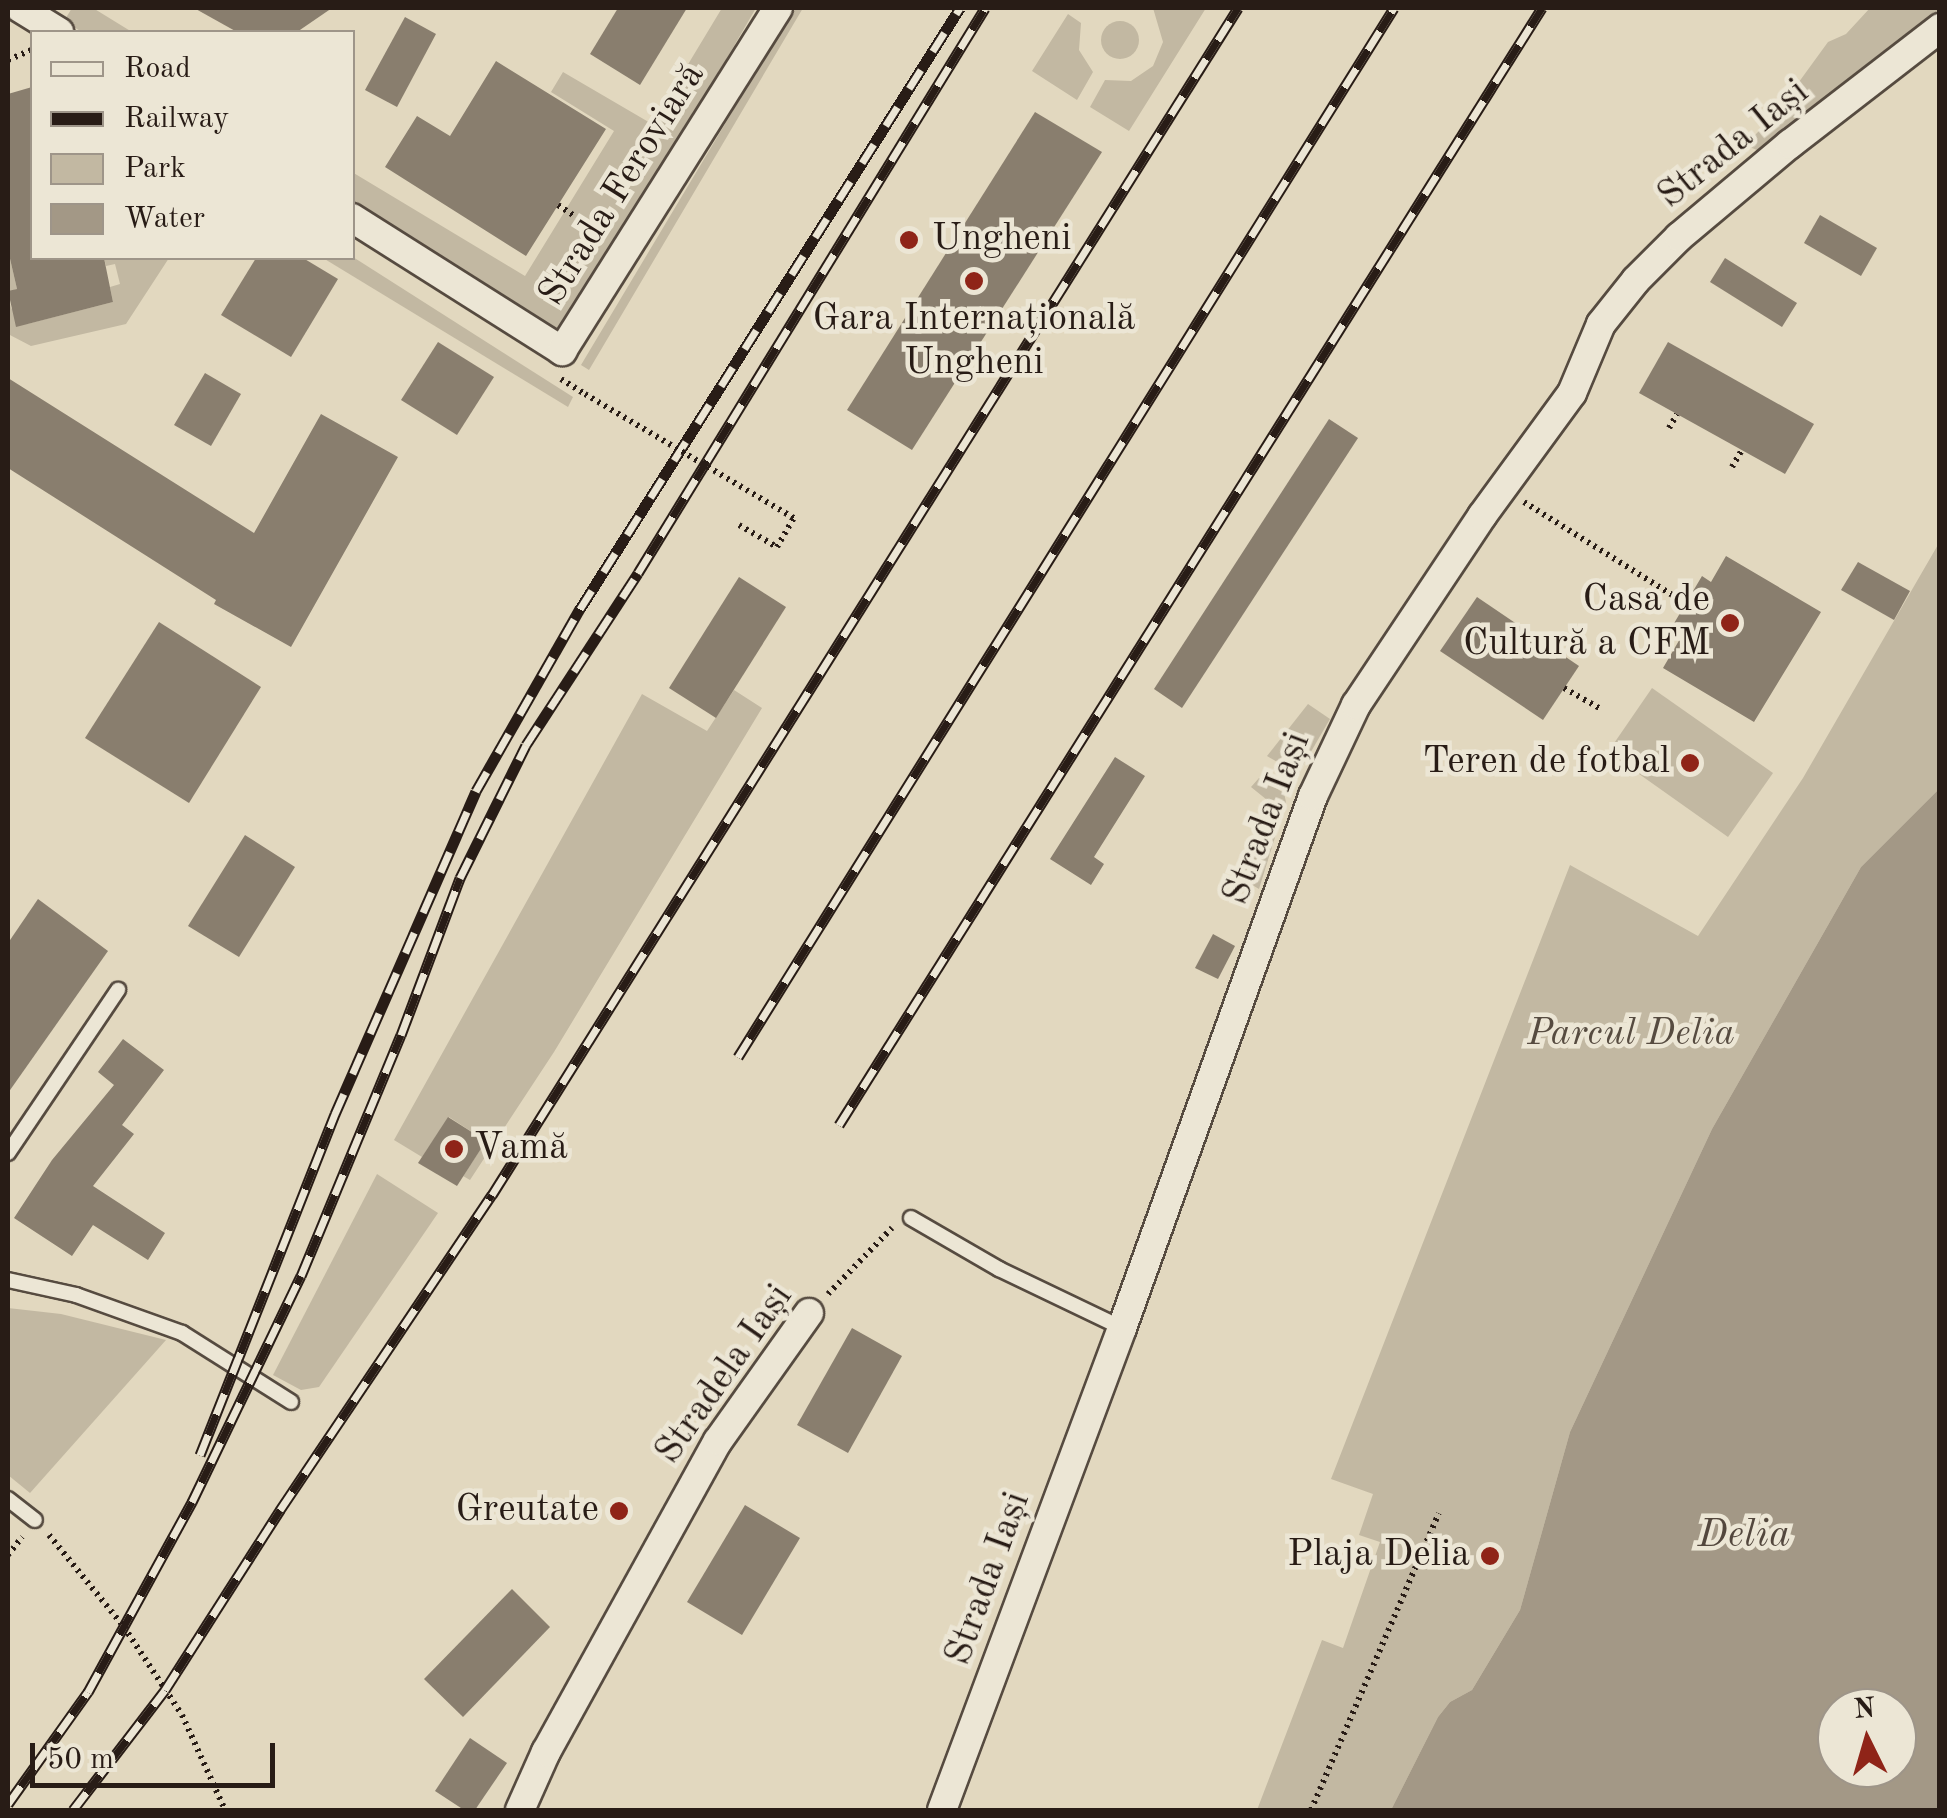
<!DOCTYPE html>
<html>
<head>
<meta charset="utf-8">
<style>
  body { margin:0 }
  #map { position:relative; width:1947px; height:1818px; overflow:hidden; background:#e2d8bf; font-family:"Old Standard TT",serif }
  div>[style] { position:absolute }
  .green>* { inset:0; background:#c2b8a2 }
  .round { border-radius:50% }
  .water>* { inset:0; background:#a39886 }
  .building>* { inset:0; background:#897e6e }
  .path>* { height:6px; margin-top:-3px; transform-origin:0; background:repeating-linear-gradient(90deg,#281c16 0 2.5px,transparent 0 7.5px) }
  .roads { filter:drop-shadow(2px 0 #564b40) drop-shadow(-2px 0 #564b40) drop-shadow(0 2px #564b40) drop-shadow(0 -2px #564b40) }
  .service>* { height:14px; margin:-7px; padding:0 7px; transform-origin:7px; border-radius:7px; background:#ece6d5 }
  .minor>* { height:28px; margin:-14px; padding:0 14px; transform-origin:14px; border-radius:14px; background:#ece6d5 }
  .rail>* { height:11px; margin-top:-5.5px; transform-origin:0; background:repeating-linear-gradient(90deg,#ece6d5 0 22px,#281c16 0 44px); box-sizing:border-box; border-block:2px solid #281c16 }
  .path-bridge>* { height:6px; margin-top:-3px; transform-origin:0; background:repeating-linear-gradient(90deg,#281c16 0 2.5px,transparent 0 7.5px) }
  .dots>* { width:28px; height:28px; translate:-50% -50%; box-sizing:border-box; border:5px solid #ece6d5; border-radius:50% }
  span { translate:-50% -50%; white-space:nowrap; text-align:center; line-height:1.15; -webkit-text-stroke:9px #ece6d5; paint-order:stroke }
  .street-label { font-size:38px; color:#281c16 }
  .poi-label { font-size:38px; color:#281c16 }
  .left { translate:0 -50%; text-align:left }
  .right { translate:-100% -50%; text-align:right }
  .park-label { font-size:38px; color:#564b40; font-style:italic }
  .water-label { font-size:40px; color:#53473d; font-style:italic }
  .frame { position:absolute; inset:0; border:10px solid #281c16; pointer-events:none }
  .legend { position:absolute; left:30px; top:30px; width:325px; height:230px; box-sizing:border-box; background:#ece6d5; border:2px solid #9e9589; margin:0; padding:12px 18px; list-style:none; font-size:30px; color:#281c16 }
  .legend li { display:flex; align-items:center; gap:20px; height:50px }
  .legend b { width:50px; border:2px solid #9e9589 }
  .north { position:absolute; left:1817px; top:1688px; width:100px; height:100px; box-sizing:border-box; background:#ece6d5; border:2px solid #9e9589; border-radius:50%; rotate:355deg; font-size:28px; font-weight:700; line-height:40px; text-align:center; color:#281c16 }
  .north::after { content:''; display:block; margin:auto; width:35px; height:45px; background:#8f2418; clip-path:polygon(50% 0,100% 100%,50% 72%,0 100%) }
  .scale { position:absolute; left:30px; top:1743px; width:245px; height:45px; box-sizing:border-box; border:5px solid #281c16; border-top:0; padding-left:12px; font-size:30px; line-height:35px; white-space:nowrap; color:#281c16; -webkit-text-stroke:8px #ece6d5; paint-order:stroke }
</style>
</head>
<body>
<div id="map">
  <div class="green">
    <div style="clip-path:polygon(72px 8px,93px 8px,132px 32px,82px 32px,64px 21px)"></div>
    <div style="clip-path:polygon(722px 8px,756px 8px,691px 120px,557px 331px,353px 202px,352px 172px,525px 276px,614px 131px,551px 92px,563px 72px,652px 124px)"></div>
    <div style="clip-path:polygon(789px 8px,803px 8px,589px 370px,581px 365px,786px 22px)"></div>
    <div style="clip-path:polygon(1153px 8px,1206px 8px,1129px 131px,1090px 107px,1105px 80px,1131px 81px,1153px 66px,1163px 42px)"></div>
    <div style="clip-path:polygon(1870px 8px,1939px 8px,1939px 14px,1764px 153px,1745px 145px,1775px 115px,1828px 42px,1846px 34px)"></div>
    <div style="clip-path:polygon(1068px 14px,1081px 23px,1079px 50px,1093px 72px,1077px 100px,1032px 71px)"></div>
    <div class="round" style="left:1101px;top:21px;width:38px;height:38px"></div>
    <div style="clip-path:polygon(8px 250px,17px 289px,8px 292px,11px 308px,27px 324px,113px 302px,110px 287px,120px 284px,115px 264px,106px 266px,104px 258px,169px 258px,126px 324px,31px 346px,8px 334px)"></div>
    <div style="clip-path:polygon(353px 257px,573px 397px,568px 407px,323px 258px)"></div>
    <div style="clip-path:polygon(1939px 543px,1939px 789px,1861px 867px,1712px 1129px,1570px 1432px,1520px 1610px,1472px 1690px,1450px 1702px,1438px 1717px,1391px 1810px,1257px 1810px,1322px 1640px,1343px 1648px,1380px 1542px,1359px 1535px,1373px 1494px,1331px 1479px,1570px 865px,1698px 936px,1803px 778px)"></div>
    <div style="clip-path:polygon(1652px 688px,1773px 773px,1728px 837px,1608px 752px)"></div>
    <div style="clip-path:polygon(734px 690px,762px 708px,554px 1052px,470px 1180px,463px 1176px,486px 1141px,449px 1117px,422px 1157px,394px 1140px,642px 694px,707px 731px)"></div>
    <div style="clip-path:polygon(1308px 704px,1330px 719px,1298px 774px,1267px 756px)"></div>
    <div style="clip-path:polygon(1259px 778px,1284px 793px,1286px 802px,1259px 889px,1237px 876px,1272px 804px,1251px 787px)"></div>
    <div style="clip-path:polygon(377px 1174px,438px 1213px,319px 1387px,301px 1390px,273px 1375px)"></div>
    <div style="clip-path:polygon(8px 1308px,61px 1314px,166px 1340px,30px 1493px,8px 1475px)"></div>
  </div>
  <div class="water">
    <div style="clip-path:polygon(evenodd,1939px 789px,1939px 1810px,1391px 1810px,1438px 1717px,1450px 1702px,1472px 1690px,1520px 1610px,1570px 1432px,1712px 1129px,1861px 867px,1939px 789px,1837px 1708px,1897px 1708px,1897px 1768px,1837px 1768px,1837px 1708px)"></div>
  </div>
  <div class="building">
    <div style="clip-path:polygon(194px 8px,332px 8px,297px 32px,237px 32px)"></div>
    <div style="clip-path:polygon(618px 8px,687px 8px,640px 85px,590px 54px)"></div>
    <div style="clip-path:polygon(405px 17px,436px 34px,397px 107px,365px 90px)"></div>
    <div style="clip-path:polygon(496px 61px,606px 129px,526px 256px,385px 167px,417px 116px,450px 136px)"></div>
    <div style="clip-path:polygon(32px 87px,32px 258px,104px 258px,113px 302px,16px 327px,8px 291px,17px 289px,8px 250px,8px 94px)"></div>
    <div style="clip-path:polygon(1035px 112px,1102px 152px,912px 450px,847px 410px)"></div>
    <div style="clip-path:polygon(1820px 215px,1877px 248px,1861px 276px,1804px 243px)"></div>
    <div style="clip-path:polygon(256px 258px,303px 258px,338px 279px,291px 357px,221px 315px)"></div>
    <div style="clip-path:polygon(1725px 258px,1797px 303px,1782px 327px,1710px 282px)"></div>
    <div style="clip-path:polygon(438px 342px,494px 377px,457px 435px,401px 400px)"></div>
    <div style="clip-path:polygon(1668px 342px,1814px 424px,1785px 474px,1639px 393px)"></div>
    <div style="clip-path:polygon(205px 373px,241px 394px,211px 446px,174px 425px)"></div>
    <div style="clip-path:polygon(8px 378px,254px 533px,321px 414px,398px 457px,291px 647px,214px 604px,216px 600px,8px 468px)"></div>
    <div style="clip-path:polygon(1329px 419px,1358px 438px,1182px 708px,1154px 689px)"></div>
    <div style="clip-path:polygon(1726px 556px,1821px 612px,1754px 722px,1663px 668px,1684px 632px,1673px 625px,1702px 576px,1711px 582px)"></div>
    <div style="clip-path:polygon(1858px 562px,1910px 591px,1894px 620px,1841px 590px)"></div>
    <div style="clip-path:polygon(739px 577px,786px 607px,716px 718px,669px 688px)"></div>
    <div style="clip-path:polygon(1477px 597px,1579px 666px,1543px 720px,1440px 651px)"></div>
    <div style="clip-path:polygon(159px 622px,261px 687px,189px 803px,85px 738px)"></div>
    <div style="clip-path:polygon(1115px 757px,1145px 776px,1094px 857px,1104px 864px,1091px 885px,1050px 859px)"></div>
    <div style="clip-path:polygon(245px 835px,295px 867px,239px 957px,188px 926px)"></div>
    <div style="clip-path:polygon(38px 899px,108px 951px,8px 1093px,8px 943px)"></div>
    <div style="clip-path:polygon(1213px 934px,1235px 946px,1218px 979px,1195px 968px)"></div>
    <div style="clip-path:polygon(123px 1039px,164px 1070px,122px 1125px,134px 1134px,93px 1186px,165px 1233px,148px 1260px,93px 1225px,72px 1256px,14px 1218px,52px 1160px,114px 1085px,98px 1072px)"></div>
    <div style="clip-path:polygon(448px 1117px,486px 1141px,457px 1186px,418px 1163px)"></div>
    <div style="clip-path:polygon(852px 1328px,902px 1356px,848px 1453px,797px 1425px)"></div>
    <div style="clip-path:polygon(745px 1505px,800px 1538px,742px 1635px,687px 1602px)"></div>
    <div style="clip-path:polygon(512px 1589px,550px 1627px,463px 1717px,424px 1679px)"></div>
    <div style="clip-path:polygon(470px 1738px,507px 1763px,475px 1810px,464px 1810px,435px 1791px)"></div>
  </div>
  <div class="path">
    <div style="left:8px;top:60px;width:26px;rotate:-23deg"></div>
    <div style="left:558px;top:205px;width:54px;rotate:33.7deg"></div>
    <div style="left:561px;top:379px;width:28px;rotate:32deg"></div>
    <div style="left:1669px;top:428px;width:16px;rotate:-60deg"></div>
    <div style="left:1732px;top:467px;width:20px;rotate:-60deg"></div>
    <div style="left:1524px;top:502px;width:190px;rotate:32.1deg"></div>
    <div style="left:739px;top:525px;width:44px;rotate:30.1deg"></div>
    <div style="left:777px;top:547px;width:34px;rotate:-60deg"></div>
    <div style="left:1564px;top:688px;width:43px;rotate:29.6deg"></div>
    <div style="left:828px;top:1294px;width:92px;rotate:-45.9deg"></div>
    <div style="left:49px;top:1535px;width:119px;rotate:50.8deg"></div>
    <div style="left:124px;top:1627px;width:105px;rotate:56.6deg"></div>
    <div style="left:182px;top:1715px;width:104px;rotate:65.6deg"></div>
    <div style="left:8px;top:1555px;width:23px;rotate:-52deg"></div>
    <div style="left:1311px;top:1810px;width:323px;rotate:-66.7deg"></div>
  </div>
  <div class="roads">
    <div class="service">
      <div style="left:8px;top:1153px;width:197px;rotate:-56deg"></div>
      <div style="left:911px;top:1218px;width:102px;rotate:30.1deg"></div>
      <div style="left:999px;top:1269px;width:136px;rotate:25.6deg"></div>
      <div style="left:8px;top:1280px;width:70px;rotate:12.4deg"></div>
      <div style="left:76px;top:1295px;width:113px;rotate:19.7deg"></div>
      <div style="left:182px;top:1333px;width:129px;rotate:32.3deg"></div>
      <div style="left:8px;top:1499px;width:34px;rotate:38deg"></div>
    </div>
    <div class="minor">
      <div style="left:20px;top:8px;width:46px;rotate:31.6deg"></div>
      <div style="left:352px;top:218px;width:249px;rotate:32.3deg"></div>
      <div style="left:562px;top:351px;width:405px;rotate:-57.8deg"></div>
      <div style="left:520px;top:1810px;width:64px;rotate:-65.9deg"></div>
      <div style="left:546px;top:1752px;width:355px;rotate:-61.1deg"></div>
      <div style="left:718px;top:1441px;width:157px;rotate:-54.6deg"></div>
      <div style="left:942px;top:1810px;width:515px;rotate:-69.52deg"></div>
      <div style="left:1122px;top:1328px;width:565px;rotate:-70.25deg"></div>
      <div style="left:1313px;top:796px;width:101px;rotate:-64.7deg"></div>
      <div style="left:1356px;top:705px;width:227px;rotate:-56.3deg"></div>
      <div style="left:1482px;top:516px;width:152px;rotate:-53.8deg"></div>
      <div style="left:1572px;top:393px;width:75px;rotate:-67.2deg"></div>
      <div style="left:1601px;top:324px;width:56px;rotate:-51.5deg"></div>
      <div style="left:1636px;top:280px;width:61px;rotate:-45deg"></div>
      <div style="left:1679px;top:237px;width:145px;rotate:-40deg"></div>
      <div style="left:1790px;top:144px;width:190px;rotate:-37.7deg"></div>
    </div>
  </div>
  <div class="rail">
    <div style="left:738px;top:1057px;width:1237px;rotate:-57.98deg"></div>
    <div style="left:839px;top:1125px;width:1320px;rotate:-57.82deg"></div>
    <div style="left:200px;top:1455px;width:367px;rotate:-68.4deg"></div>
    <div style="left:335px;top:1114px;width:352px;rotate:-66.4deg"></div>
    <div style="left:476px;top:791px;width:210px;rotate:-60.3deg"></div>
    <div style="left:580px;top:609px;width:711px;rotate:-57.7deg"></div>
    <div style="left:8px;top:1804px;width:138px;rotate:-54.5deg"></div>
    <div style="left:88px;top:1692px;width:217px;rotate:-61.3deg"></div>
    <div style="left:192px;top:1502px;width:251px;rotate:-64.3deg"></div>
    <div style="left:301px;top:1276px;width:261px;rotate:-67.5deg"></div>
    <div style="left:401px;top:1035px;width:168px;rotate:-69.4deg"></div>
    <div style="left:460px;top:878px;width:148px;rotate:-63.6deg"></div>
    <div style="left:526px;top:745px;width:205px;rotate:-56.9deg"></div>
    <div style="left:638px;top:573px;width:663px;rotate:-58.44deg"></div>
    <div style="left:73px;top:1810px;width:151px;rotate:-52.5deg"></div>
    <div style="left:165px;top:1690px;width:214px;rotate:-57.4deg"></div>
    <div style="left:280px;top:1510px;width:380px;rotate:-56.1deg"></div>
    <div style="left:492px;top:1195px;width:1402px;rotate:-57.85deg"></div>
  </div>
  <div class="path-bridge">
    <div style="left:585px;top:394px;width:243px;rotate:30.7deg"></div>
  </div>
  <div class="dots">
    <div style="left:909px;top:240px;background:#8f2418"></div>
    <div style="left:974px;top:281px;background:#8f2418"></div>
    <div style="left:1730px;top:623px;background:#8f2418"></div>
    <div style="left:1690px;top:763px;background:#8f2418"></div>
    <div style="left:454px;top:1149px;background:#8f2418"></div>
    <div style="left:619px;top:1511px;background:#8f2418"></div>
    <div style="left:1490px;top:1556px;background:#8f2418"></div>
  </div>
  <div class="street-label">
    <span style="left:1734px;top:145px;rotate:-39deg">Strada Iași</span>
    <span style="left:623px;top:185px;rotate:-58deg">Strada Feroviară</span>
    <span style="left:1268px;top:819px;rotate:-69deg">Strada Iași</span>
    <span style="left:725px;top:1375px;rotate:-55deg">Stradela Iași</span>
    <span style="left:989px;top:1579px;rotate:-70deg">Strada Iași</span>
  </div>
  <div class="poi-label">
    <span class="left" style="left:932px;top:240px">Ungheni</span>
    <span style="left:974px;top:342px">Gara Internațională<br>Ungheni</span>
    <span class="right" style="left:1710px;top:623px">Casa de<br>Cultură a CFM</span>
    <span class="right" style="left:1670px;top:763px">Teren de fotbal</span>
    <span class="left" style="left:474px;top:1149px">Vamă</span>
    <span class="right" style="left:599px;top:1511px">Greutate</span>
    <span class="right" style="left:1470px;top:1556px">Plaja Delia</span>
  </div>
  <div class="park-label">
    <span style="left:1631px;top:1035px">Parcul Delia</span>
  </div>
  <div class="water-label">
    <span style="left:1744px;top:1536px">Delia</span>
  </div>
  <div class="frame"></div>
  <ul class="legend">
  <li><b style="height:12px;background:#ece6d5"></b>Road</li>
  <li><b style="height:12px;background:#281c16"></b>Railway</li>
  <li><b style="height:28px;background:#c2b8a2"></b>Park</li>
  <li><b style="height:28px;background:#a39886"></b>Water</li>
  </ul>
  <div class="north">N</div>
  <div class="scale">50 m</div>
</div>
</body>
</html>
